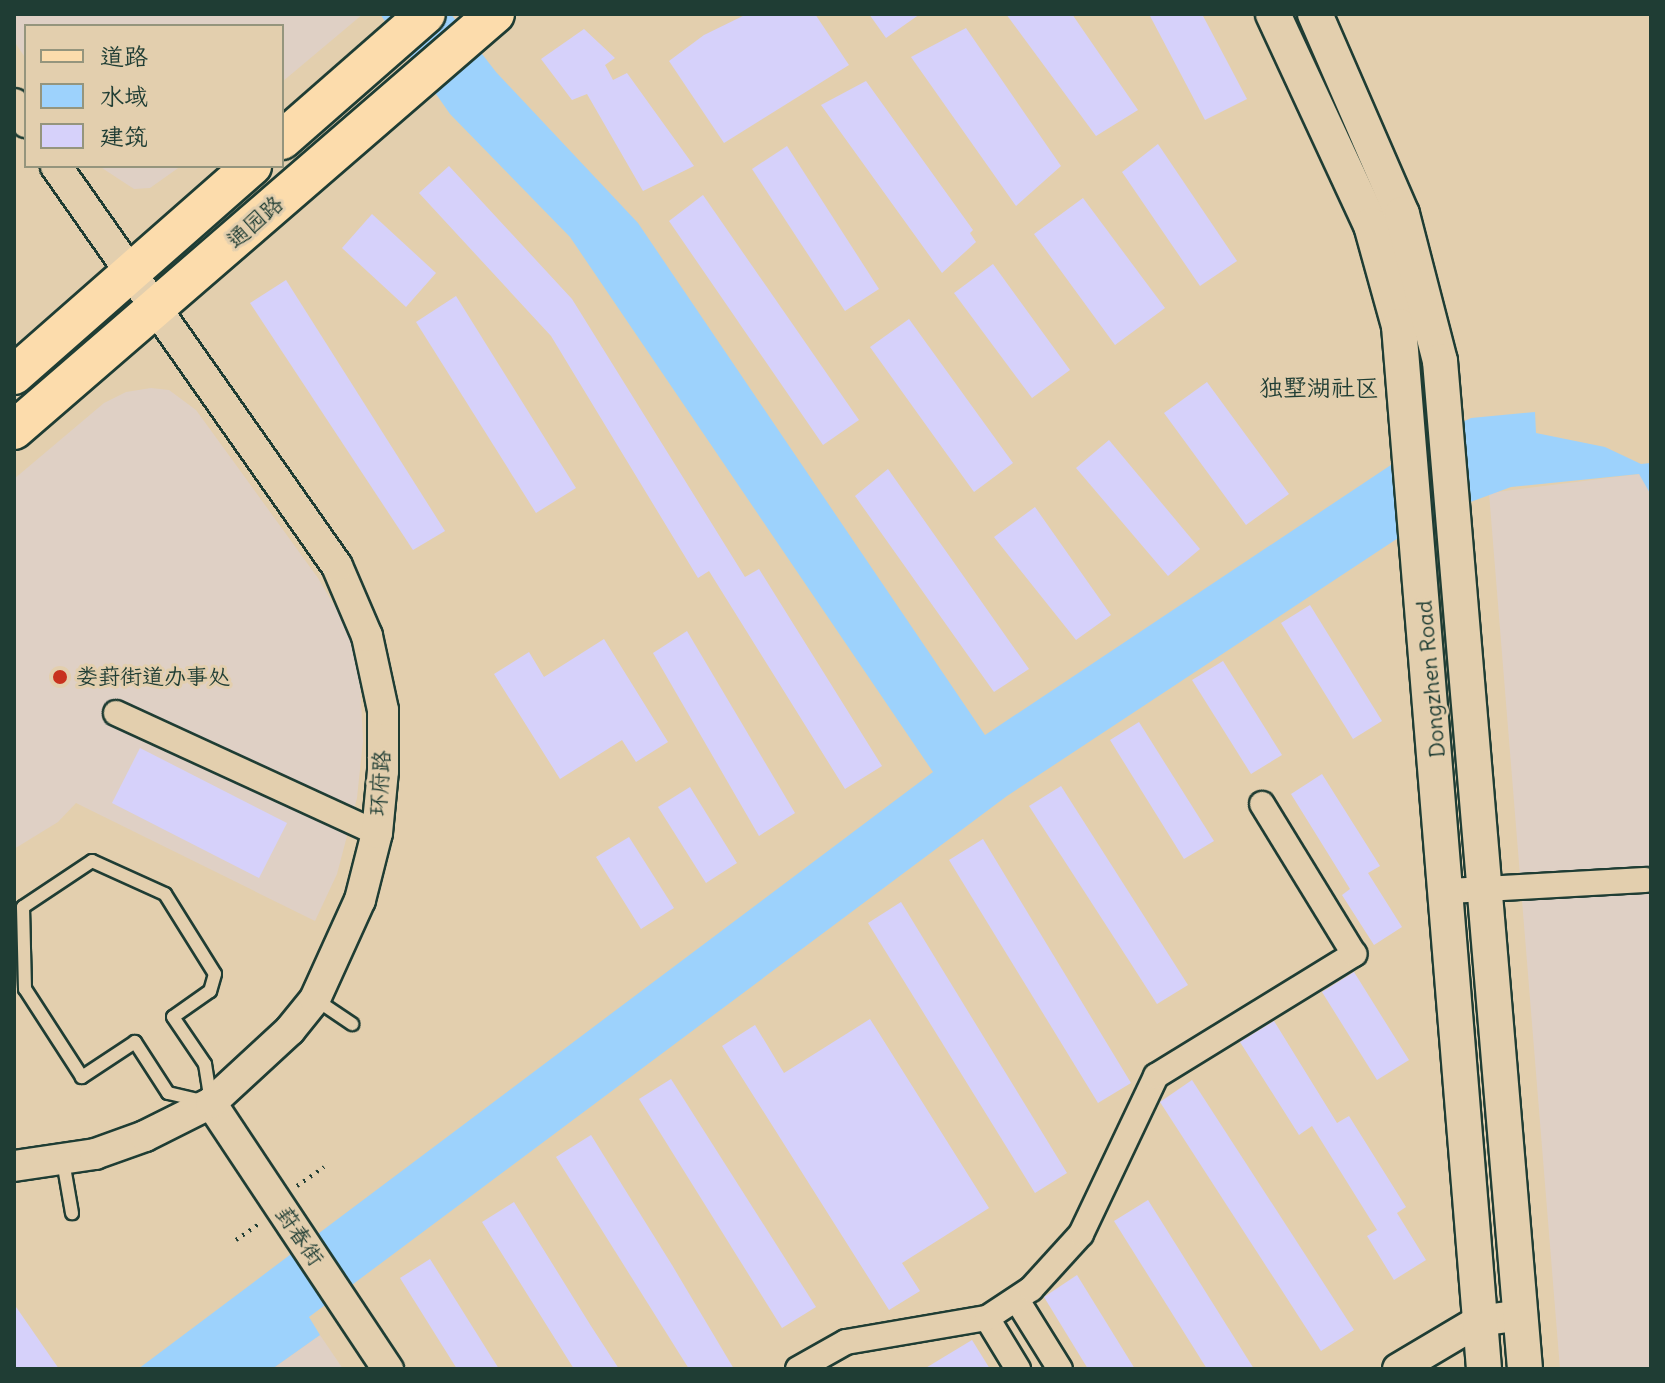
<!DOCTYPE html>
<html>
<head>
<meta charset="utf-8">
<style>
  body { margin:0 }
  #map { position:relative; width:1665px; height:1383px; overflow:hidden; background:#e3cfae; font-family:Delius,"LXGW WenKai TC",sans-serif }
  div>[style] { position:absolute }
  .built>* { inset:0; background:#dfd0c5 }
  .water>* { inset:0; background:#9dd2fc }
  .building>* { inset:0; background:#d6d1fa }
  .path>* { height:4px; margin-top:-2px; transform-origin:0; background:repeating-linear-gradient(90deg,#1f3d34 0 2px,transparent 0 8px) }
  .roads { filter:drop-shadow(2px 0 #1f3d34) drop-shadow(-2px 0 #1f3d34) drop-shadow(0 2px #1f3d34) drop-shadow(0 -2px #1f3d34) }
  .service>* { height:12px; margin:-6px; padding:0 6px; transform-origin:6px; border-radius:6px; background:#e3cfae }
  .minor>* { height:24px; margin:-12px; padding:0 12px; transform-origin:12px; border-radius:12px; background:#e3cfae }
  .tertiary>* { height:30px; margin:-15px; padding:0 15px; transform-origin:15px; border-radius:15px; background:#e3cfae }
  .secondary>* { height:34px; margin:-17px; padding:0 17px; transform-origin:17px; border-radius:17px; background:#e3cfae }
  .primary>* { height:38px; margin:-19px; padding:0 19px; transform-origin:19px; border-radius:19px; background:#fcdcac }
  .dots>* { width:22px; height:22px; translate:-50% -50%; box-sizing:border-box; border:4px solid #e3cfae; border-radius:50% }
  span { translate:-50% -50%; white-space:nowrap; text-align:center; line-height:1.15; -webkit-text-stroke:6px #e3cfae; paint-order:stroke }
  .street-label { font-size:22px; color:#1f3d34 }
  .poi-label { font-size:22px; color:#1f3d34 }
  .left { translate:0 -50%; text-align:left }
  .neighbourhood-label { font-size:24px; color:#1f3d34 }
  .frame { position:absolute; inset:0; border:16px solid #1f3d34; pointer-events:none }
  .legend { position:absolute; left:24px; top:24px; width:260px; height:144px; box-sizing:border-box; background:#e3cfae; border:2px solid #95957d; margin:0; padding:10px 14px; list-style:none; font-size:24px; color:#1f3d34 }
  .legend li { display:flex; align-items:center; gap:16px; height:40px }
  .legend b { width:40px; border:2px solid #95957d }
</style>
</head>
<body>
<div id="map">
  <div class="built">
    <div style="clip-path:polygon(14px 14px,363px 14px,282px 82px,282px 26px,26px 26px,26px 59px,14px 41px)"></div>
    <div style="clip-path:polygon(99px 166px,181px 166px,150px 188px,134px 189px)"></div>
    <div style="clip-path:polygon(151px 388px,169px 390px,196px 410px,318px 578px,347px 627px,360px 678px,363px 741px,357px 798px,337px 874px,315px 921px,76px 803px,58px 822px,14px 849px,14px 479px,104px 403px,126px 392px)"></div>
    <div style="clip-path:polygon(1640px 474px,1651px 492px,1651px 1369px,1560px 1369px,1489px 493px)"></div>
    <div style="clip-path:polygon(320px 1335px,343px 1369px,272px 1369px)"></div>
  </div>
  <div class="water">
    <div style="clip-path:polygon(380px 14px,451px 14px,496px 72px,638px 223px,985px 735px,1439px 433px,1471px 418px,1535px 412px,1536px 433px,1605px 447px,1641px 464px,1651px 463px,1651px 495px,1639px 474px,1511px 487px,1430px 517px,1007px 796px,309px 1317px,320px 1335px,272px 1369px,138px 1369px,933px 772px,570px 237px,450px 114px)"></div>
  </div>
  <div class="building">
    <div style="clip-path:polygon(747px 14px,815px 14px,849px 65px,724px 143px,669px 61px,704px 35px)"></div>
    <div style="clip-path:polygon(869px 14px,920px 14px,886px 38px)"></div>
    <div style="clip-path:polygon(1006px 14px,1072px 14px,1138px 110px,1096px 136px)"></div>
    <div style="clip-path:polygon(1149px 14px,1202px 14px,1247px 99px,1205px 120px)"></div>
    <div style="clip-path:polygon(966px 28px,1061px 166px,1016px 206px,911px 57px)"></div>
    <div style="clip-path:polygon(584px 29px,615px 58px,605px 65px,613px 80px,627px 73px,694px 166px,643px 191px,587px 94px,572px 100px,541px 59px)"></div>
    <div style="clip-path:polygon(866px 81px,973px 230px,970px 233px,976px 242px,942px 273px,821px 105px)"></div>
    <div style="clip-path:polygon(1158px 144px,1237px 261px,1200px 286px,1122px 172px)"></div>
    <div style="clip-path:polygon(787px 146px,879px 289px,845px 311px,752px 169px)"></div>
    <div style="clip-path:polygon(449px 166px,572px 299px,745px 577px,759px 569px,882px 766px,845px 789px,709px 571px,698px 578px,551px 336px,419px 193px)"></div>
    <div style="clip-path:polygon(703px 195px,859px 420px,823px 445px,669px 221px)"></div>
    <div style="clip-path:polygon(1083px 198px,1165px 308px,1115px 345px,1034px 234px)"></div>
    <div style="clip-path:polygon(372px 214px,436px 273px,406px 307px,342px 248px)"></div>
    <div style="clip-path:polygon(993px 264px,1070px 370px,1032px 398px,954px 293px)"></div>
    <div style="clip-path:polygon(286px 280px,445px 531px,413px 550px,250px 303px)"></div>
    <div style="clip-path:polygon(456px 296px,576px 488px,536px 513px,416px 322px)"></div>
    <div style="clip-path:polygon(909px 319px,1013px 463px,974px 492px,870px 347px)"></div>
    <div style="clip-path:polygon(1207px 382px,1289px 494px,1246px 525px,1164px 413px)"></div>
    <div style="clip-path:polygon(1109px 440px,1200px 549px,1168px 576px,1076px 468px)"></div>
    <div style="clip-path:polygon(888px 469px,1029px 669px,994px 692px,855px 496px)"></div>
    <div style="clip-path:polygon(1035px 507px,1111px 615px,1076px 640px,994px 537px)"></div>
    <div style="clip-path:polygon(1310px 605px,1382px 721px,1353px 739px,1281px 623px)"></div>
    <div style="clip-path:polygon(687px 631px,795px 813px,759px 836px,653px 653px)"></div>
    <div style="clip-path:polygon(604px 639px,668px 742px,636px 762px,622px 740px,560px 779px,494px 674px,529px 652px,544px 677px)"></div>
    <div style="clip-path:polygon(1223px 661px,1282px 755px,1251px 774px,1192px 680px)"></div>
    <div style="clip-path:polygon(1139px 722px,1214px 841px,1184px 859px,1110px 740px)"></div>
    <div style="clip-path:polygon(140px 748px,287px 823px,259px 878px,112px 803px)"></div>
    <div style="clip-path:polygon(1322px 774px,1380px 866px,1368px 873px,1402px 927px,1374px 945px,1342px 895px,1350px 889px,1291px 794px)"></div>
    <div style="clip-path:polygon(1061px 786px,1188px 985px,1157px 1004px,1029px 806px)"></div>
    <div style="clip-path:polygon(690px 787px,737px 863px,706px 883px,658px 807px)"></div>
    <div style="clip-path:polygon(629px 837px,674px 908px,641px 929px,596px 857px)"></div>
    <div style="clip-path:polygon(983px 839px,1131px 1083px,1098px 1103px,949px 860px)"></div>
    <div style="clip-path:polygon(901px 902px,1067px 1173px,1035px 1193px,868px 923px)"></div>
    <div style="clip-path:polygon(1354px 972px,1409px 1060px,1377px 1080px,1322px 992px)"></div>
    <div style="clip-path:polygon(870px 1019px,989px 1208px,902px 1263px,920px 1291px,889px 1310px,722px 1046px,755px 1025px,784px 1073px)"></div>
    <div style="clip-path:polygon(1274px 1021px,1337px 1123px,1349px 1116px,1406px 1207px,1397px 1213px,1426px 1260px,1394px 1280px,1367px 1236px,1377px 1230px,1312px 1126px,1299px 1135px,1240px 1042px)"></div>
    <div style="clip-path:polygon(671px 1079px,816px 1307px,782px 1328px,639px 1099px)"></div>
    <div style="clip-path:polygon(1192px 1080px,1354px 1330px,1321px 1351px,1160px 1102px)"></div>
    <div style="clip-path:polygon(591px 1135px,672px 1265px,734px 1369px,689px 1369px,556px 1157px)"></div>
    <div style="clip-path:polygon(1148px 1200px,1254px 1369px,1207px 1369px,1114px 1221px)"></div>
    <div style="clip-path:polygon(514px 1202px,591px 1326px,619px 1369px,574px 1369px,482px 1222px)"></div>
    <div style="clip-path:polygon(430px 1259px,499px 1369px,457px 1369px,400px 1278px)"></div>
    <div style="clip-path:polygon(1077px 1275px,1135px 1369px,1088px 1369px,1044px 1297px)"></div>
    <div style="clip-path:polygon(14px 1304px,59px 1369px,14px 1369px)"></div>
    <div style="clip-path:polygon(972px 1340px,990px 1369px,924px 1369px)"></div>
  </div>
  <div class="path">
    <div style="left:297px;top:1186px;width:33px;rotate:-35deg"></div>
    <div style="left:236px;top:1240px;width:29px;rotate:-35deg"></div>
  </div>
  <div class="roads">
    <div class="service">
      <div style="left:92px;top:861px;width:80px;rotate:24.3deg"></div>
      <div style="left:165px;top:894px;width:94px;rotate:58deg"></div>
      <div style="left:215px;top:974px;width:18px;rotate:106deg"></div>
      <div style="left:210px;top:991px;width:45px;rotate:144.9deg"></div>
      <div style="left:173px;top:1017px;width:57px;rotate:55.8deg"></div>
      <div style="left:205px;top:1064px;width:39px;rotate:81deg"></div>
      <div style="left:211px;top:1103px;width:44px;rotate:-166.9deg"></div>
      <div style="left:168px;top:1093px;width:61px;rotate:-122.9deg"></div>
      <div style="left:135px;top:1042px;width:64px;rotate:146.6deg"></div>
      <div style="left:82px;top:1077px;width:105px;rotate:-122.9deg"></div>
      <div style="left:25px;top:989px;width:82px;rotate:-91.4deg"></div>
      <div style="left:23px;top:907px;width:83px;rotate:-33.7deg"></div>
      <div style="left:315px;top:999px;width:45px;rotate:34deg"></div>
      <div style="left:63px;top:1161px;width:53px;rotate:80.2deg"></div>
    </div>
    <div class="minor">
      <div style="left:116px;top:713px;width:287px;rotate:24.7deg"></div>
      <div style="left:1448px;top:891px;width:198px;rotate:-3.2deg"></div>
      <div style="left:1017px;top:1300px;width:81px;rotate:58.1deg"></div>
      <div style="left:987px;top:1318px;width:60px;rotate:58.7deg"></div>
      <div style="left:798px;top:1369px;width:55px;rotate:-29.4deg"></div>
      <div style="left:846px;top:1342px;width:143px;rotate:-9.7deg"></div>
      <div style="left:987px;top:1318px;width:53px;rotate:-33.4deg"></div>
      <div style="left:1031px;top:1289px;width:74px;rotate:-47.7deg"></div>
      <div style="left:1081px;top:1234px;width:175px;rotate:-64.6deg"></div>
      <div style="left:1156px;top:1076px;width:233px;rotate:-31.6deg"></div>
      <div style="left:1354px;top:954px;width:176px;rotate:-121.5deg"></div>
    </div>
    <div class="tertiary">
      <div style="left:14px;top:104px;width:22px;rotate:56deg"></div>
      <div style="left:211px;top:1103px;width:320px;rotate:56.4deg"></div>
      <div style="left:14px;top:1166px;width:82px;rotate:-8.4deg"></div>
      <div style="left:95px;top:1154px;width:53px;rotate:-19.8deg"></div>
      <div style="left:145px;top:1136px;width:74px;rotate:-26.6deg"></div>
      <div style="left:211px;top:1103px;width:108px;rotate:-42.7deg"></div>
      <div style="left:290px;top:1030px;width:40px;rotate:-51deg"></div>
      <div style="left:315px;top:999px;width:109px;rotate:-65.6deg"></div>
      <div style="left:360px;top:900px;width:69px;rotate:-75.8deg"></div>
      <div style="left:377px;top:833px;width:62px;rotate:-84.5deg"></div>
      <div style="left:383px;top:771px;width:61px;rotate:-90deg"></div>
      <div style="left:383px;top:710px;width:76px;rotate:-102.2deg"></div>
      <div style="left:367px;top:636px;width:76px;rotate:-113.2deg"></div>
      <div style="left:337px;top:566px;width:489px;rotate:-125.1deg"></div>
      <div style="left:1398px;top:1369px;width:94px;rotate:-30.7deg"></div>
      <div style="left:1479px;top:1321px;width:42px;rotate:-8.1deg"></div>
    </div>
    <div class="secondary">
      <div style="left:1273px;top:14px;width:233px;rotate:65.1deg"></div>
      <div style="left:1371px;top:225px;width:105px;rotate:74.5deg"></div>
      <div style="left:1399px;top:326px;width:1046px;rotate:85.34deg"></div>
      <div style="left:1315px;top:14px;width:218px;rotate:66.5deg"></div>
      <div style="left:1402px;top:214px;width:152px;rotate:75.5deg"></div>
      <div style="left:1440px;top:361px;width:1012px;rotate:85.18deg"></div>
    </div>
    <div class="primary">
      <div style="left:282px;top:140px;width:191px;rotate:-41.2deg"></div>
      <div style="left:14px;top:375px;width:317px;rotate:-41.3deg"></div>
      <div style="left:14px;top:430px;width:636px;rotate:-40.86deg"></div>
    </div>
  </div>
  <div class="dots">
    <div style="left:60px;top:677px;background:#c8321e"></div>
  </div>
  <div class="street-label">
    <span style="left:255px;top:222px;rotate:-41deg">通园路</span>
    <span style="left:1431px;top:679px;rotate:-95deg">Dongzhen Road</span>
    <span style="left:380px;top:783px;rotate:-86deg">环府路</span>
    <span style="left:300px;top:1236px;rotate:56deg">葑春街</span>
  </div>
  <div class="poi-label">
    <span class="left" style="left:76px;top:677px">娄葑街道办事处</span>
  </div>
  <div class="neighbourhood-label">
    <span style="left:1319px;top:388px">独墅湖社区</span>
  </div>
  <div class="frame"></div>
  <ul class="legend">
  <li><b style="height:10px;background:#fcdcac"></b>道路</li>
  <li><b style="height:22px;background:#9dd2fc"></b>水域</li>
  <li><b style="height:22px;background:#d6d1fa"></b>建筑</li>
  </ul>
</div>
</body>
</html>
